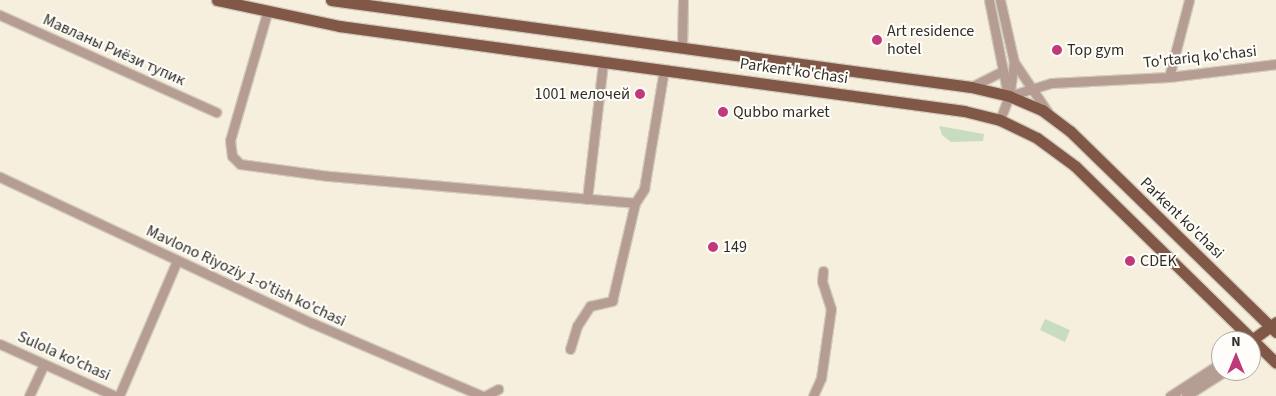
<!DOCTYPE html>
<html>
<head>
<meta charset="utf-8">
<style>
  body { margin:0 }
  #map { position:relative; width:1276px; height:396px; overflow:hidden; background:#f7efde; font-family:"Source Sans 3",sans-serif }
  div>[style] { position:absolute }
  .green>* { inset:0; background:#c8dcc0 }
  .roads { filter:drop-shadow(1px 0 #d3ccbd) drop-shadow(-1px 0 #d3ccbd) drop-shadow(0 1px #d3ccbd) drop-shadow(0 -1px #d3ccbd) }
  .minor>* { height:9px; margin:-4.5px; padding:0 4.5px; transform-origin:4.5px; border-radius:4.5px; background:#b59d93 }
  .major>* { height:11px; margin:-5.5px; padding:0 5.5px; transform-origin:5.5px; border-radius:5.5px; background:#815848 }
  .dots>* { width:14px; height:14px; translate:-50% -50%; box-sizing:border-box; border:2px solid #fefdf9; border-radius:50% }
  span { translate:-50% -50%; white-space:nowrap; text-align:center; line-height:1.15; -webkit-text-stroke:4px #fefdf9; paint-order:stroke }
  .poi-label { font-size:16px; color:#312e27 }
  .left { translate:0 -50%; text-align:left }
  .right { translate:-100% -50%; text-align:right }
  .street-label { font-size:16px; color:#312e27 }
  .north { position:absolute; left:1211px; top:331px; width:50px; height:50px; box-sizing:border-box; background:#fefdf9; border:1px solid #acaaa5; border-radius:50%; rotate:0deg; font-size:14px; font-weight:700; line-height:20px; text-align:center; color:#312e27 }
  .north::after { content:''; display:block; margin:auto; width:18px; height:22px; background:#bf397b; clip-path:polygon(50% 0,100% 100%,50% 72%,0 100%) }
</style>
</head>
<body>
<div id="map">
  <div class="green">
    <div style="clip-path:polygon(939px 126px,984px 134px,983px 141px,951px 142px,942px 135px)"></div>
    <div style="clip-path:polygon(1045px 319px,1070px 330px,1065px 342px,1040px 330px)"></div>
  </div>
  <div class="roads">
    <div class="minor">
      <div style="left:989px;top:0;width:93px;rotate:78.8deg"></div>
      <div style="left:1000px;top:0;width:64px;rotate:77.3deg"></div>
      <div style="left:1014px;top:62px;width:34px;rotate:98deg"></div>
      <div style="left:1009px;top:96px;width:26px;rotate:111deg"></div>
      <div style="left:267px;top:13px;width:132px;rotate:106.2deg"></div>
      <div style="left:230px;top:140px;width:16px;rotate:83deg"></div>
      <div style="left:232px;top:156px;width:11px;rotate:45deg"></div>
      <div style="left:240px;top:164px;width:89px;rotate:7.8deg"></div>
      <div style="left:328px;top:176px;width:308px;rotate:5deg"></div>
      <div style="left:0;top:15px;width:237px;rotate:24.2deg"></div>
      <div style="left:682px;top:47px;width:47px;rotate:-88.8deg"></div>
      <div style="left:1014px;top:62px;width:63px;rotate:56.1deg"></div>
      <div style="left:1169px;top:77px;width:80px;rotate:-75.4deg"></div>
      <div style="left:971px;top:87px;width:36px;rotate:-27deg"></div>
      <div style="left:1009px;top:96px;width:44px;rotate:-17.2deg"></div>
      <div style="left:1051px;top:83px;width:118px;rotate:-2.9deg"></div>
      <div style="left:1169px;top:77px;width:108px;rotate:-6.9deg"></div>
      <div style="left:0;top:177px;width:344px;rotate:25.1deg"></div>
      <div style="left:312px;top:323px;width:185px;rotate:23.2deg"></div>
      <div style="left:587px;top:199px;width:138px;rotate:-83.3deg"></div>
      <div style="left:0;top:344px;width:126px;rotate:24.3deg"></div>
      <div style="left:570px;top:349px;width:24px;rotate:-73deg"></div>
      <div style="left:577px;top:326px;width:24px;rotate:-57deg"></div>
      <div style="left:590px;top:306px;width:23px;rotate:-13deg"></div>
      <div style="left:612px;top:301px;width:101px;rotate:-76.8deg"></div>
      <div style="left:635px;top:203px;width:17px;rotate:-57deg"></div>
      <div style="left:644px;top:189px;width:121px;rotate:-80.5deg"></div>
      <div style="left:1251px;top:354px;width:12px;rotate:-35deg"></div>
      <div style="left:29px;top:396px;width:35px;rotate:-65deg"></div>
      <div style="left:119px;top:396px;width:147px;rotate:-66.8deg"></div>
      <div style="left:485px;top:396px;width:15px;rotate:-28deg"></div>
      <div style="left:813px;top:396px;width:20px;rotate:-66deg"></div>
      <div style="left:821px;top:378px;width:70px;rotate:-81.8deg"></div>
      <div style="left:831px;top:309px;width:29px;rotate:-108deg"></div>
      <div style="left:822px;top:281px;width:10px;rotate:-84deg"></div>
      <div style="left:1170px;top:396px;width:61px;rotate:-32.9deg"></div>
      <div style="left:1186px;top:396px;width:46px;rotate:-32.7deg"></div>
    </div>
    <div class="major">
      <div style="left:217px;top:0;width:125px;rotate:12deg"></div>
      <div style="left:339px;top:26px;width:631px;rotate:7.74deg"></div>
      <div style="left:964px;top:111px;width:37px;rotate:14deg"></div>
      <div style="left:1000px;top:120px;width:41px;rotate:25.9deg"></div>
      <div style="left:1037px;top:138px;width:47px;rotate:36.4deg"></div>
      <div style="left:1075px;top:166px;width:281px;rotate:44.4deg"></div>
      <div style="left:331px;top:0;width:646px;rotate:7.74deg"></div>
      <div style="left:971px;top:87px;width:39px;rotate:13deg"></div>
      <div style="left:1009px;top:96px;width:36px;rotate:23deg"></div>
      <div style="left:1042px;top:110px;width:35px;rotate:37deg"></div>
      <div style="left:1070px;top:131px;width:288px;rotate:44.3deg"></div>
      <div style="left:1253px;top:339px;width:29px;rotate:-36deg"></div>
    </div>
  </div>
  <div class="dots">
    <div style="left:877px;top:40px;background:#bf397b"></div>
    <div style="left:1057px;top:50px;background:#bf397b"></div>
    <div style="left:640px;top:94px;background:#bf397b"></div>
    <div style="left:723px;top:112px;background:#bf397b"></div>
    <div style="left:713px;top:247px;background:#bf397b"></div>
    <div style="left:1130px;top:261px;background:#bf397b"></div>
  </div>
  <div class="poi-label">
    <span class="left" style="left:887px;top:40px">Art residence<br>hotel</span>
    <span class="left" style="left:1067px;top:50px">Top gym</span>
    <span class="right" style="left:630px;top:94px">1001 мелочей</span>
    <span class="left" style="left:733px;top:112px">Qubbo market</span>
    <span class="left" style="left:723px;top:247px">149</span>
    <span class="left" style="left:1140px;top:261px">CDEK</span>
  </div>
  <div class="street-label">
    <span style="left:114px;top:50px;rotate:24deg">Мавланы Риёзи тупик</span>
    <span style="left:1200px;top:57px;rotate:-6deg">To'rtariq ko'chasi</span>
    <span style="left:794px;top:71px;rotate:8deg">Parkent ko'chasi</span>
    <span style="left:1182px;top:218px;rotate:44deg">Parkent ko'chasi</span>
    <span style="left:246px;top:276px;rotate:25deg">Mavlono Riyoziy 1-o'tish ko'chasi</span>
    <span style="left:64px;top:356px;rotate:24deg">Sulola ko'chasi</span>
  </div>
  <div class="north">N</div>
</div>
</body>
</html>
